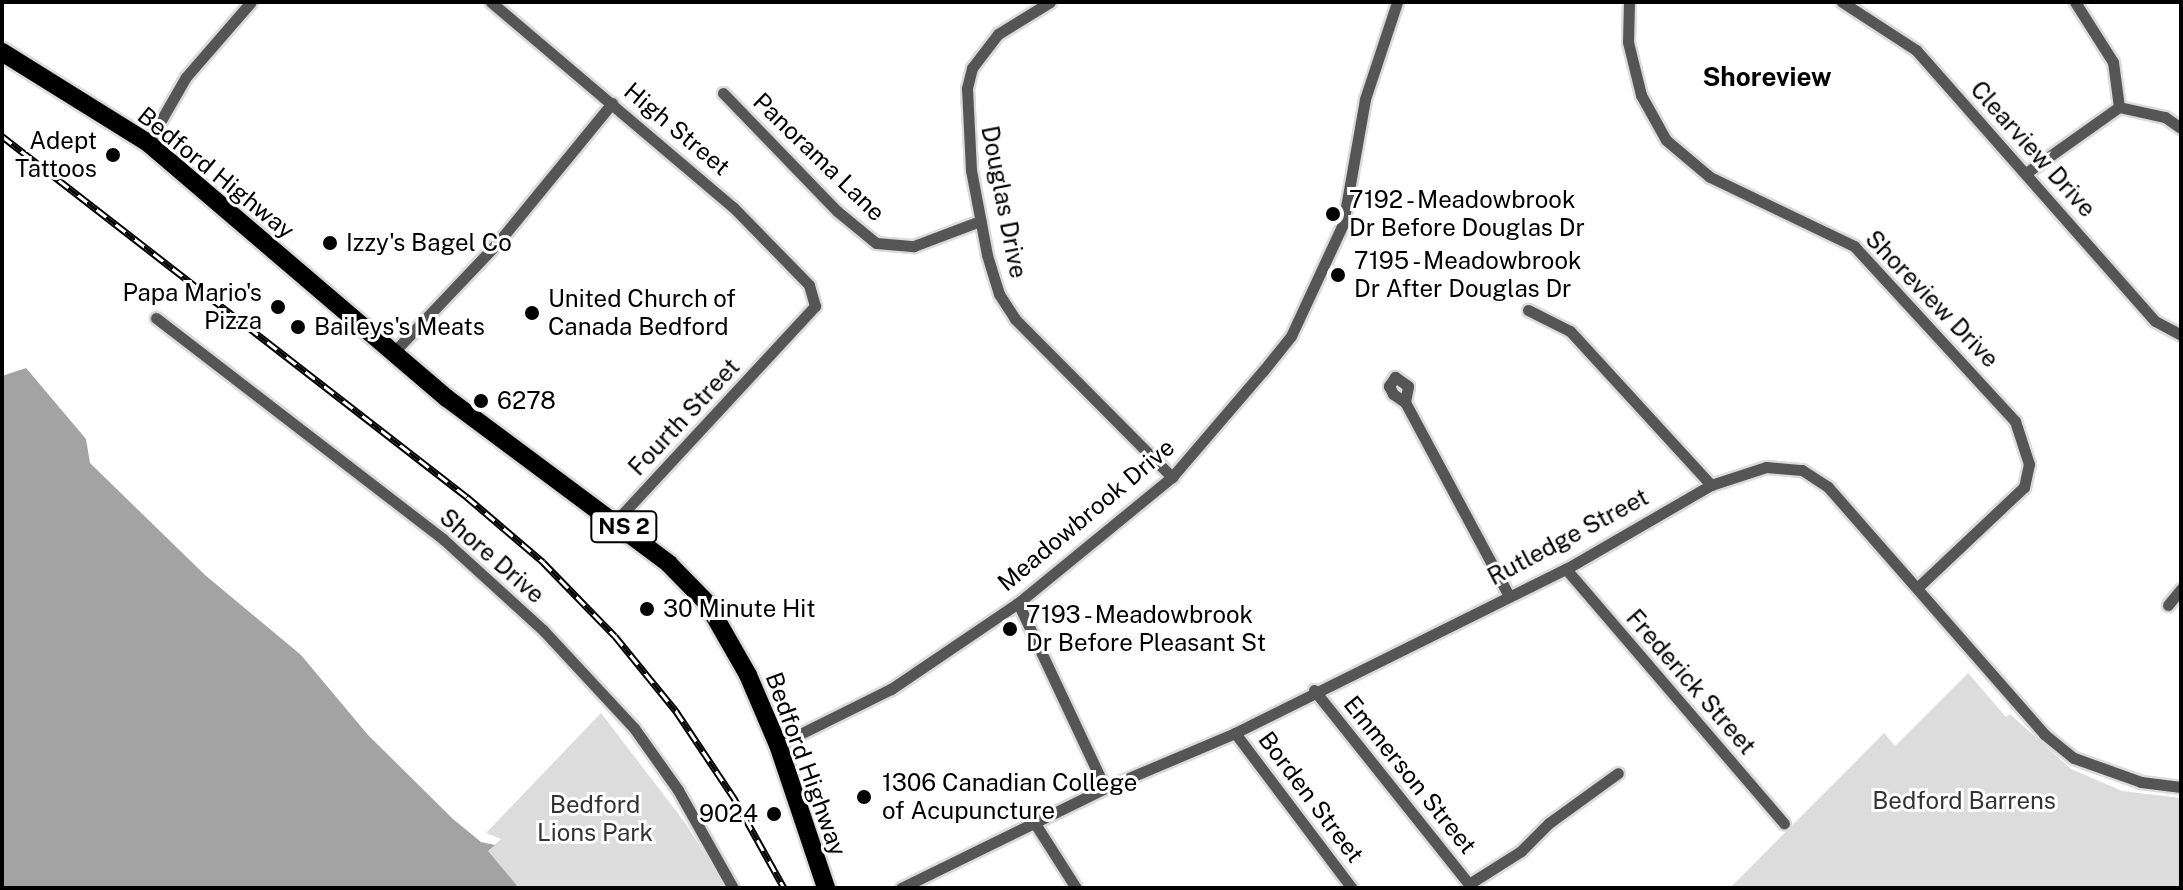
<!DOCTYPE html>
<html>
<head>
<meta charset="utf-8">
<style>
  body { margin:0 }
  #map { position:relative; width:2183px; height:890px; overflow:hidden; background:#fff; font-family:"Public Sans",sans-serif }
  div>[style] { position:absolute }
  .green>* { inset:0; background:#dcdcdc }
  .water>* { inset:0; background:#a3a3a3 }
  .roads { filter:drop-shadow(2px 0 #dbdbdb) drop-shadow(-2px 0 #dbdbdb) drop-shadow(0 2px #dbdbdb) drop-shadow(0 -2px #dbdbdb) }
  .street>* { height:11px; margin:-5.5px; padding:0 5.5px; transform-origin:5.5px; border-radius:5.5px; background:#555 }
  .primary>* { height:18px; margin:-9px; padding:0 9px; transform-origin:9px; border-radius:9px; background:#000 }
  .rail>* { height:7px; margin-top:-3.5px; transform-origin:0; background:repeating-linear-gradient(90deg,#fff 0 12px,#000 0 24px); box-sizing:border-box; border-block:2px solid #000 }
  .dots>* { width:22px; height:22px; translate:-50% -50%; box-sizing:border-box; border:4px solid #fff; border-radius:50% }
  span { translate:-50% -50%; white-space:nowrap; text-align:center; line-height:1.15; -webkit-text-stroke:6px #fff; paint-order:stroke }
  .shield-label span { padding:2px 6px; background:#fff; border:2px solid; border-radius:6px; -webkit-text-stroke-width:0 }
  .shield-label { font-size:22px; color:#000; font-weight:700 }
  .street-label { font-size:24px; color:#000 }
  .poi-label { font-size:24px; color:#000 }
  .right { translate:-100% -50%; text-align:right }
  .left { translate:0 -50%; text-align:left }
  .park-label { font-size:24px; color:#333 }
  .neighbourhood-label { font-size:26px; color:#000; font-weight:700 }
  .frame { position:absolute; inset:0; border:4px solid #000; pointer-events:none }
</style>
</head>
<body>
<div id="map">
  <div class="green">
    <div style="clip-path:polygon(1968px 673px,2006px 717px,2010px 714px,2071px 769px,2122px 791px,2181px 798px,2181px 888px,1730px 888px,1884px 733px,1895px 746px)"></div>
    <div style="clip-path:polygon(601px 713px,686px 824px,726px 888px,519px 888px,487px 851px,501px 839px,486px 833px)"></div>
  </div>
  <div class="water">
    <div style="clip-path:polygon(26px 368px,86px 439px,90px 463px,205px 575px,301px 655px,368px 735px,453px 819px,481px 842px,495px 845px,488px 851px,519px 888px,2px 888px,2px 376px)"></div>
  </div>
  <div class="roads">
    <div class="street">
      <div style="left:491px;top:2px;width:317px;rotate:40.3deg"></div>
      <div style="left:733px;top:207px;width:109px;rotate:45.7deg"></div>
      <div style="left:809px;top:285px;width:22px;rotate:74deg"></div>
      <div style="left:815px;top:306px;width:293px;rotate:132.8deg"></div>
      <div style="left:1050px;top:2px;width:61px;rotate:148.4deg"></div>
      <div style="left:998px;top:34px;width:43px;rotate:127.4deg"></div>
      <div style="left:972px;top:68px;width:21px;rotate:104deg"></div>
      <div style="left:967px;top:88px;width:82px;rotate:87.2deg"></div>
      <div style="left:971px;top:170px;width:86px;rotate:79.3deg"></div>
      <div style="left:987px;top:255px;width:41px;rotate:72.9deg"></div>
      <div style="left:999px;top:294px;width:30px;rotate:57deg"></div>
      <div style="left:1015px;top:319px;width:223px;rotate:45.2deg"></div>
      <div style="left:1629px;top:2px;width:40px;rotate:91.4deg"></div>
      <div style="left:1628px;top:42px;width:55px;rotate:76.2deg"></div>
      <div style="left:1641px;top:95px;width:51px;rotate:60.9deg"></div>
      <div style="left:1666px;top:140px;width:57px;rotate:40.1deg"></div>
      <div style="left:1710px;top:177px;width:160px;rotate:25.6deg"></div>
      <div style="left:1854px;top:246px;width:238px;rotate:47.4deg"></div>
      <div style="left:2015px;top:421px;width:45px;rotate:72deg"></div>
      <div style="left:2029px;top:464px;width:24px;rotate:102deg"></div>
      <div style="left:2024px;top:487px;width:146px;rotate:136.7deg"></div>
      <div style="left:1842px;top:2px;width:88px;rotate:33deg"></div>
      <div style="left:1916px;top:50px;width:361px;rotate:48.6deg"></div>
      <div style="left:2155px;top:321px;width:30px;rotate:28deg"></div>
      <div style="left:2075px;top:2px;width:71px;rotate:57.7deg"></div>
      <div style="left:2113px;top:62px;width:45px;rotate:82.4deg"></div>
      <div style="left:723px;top:93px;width:164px;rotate:46deg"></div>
      <div style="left:837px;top:211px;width:50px;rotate:39.4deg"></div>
      <div style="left:876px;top:243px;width:38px;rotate:5deg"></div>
      <div style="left:914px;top:246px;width:71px;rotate:-20.7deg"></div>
      <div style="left:148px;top:143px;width:76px;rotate:-60.1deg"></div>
      <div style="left:186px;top:77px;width:99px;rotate:-49.1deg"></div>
      <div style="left:2026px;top:173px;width:114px;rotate:-35.4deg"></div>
      <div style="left:2119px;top:107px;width:47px;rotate:12.3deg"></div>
      <div style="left:2165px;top:117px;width:19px;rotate:35deg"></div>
      <div style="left:1528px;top:310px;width:47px;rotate:26.6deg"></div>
      <div style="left:1570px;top:331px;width:209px;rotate:47.5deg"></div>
      <div style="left:156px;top:318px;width:362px;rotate:37.6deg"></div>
      <div style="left:443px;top:539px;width:135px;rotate:42.3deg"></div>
      <div style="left:543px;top:630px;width:134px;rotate:47.1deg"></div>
      <div style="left:634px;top:728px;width:76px;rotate:54.6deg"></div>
      <div style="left:678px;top:790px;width:112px;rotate:60.7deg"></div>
      <div style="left:392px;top:354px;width:157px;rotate:-46.5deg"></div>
      <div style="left:500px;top:240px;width:177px;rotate:-50.7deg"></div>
      <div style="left:1405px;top:402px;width:16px;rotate:-79deg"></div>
      <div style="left:1408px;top:386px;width:16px;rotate:-145deg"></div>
      <div style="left:1395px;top:377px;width:11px;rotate:124deg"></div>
      <div style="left:1389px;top:386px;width:9px;rotate:63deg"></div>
      <div style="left:1393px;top:394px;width:14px;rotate:34deg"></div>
      <div style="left:1405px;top:402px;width:218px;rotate:61.8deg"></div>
      <div style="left:1566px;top:569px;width:335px;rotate:49.4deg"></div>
      <div style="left:1018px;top:603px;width:204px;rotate:64.8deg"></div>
      <div style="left:2168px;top:605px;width:21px;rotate:-51deg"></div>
      <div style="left:1314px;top:690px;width:253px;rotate:51.4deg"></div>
      <div style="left:1235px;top:733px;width:194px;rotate:53deg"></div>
      <div style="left:778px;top:745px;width:126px;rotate:-26.4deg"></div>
      <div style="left:891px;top:689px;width:153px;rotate:-34.1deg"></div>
      <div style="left:1018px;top:603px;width:199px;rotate:-39.3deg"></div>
      <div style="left:1172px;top:477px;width:140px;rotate:-49.4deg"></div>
      <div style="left:1263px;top:371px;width:45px;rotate:-51.3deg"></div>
      <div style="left:1291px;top:336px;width:123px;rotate:-65.1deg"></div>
      <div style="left:1343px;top:224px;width:127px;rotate:-80deg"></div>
      <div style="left:1365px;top:99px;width:102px;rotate:-71.7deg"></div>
      <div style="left:1034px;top:822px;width:78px;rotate:57.5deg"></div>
      <div style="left:1469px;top:884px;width:62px;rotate:-32.4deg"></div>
      <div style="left:1521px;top:851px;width:40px;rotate:-45deg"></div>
      <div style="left:1549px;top:823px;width:85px;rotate:-35.9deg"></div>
      <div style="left:901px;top:888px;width:227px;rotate:-26.1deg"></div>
      <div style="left:1105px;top:788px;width:141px;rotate:-22.9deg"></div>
      <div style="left:1235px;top:733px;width:369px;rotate:-26.4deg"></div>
      <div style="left:1566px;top:569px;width:168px;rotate:-30.1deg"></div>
      <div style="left:1711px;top:485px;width:58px;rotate:-18.1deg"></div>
      <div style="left:1766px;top:467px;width:36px;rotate:5deg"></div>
      <div style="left:1802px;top:470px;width:31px;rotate:33deg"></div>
      <div style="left:1828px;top:487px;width:328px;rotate:48.8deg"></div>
      <div style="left:2044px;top:734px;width:38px;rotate:39deg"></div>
      <div style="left:2074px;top:758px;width:71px;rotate:19.7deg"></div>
      <div style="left:2141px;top:782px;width:40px;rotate:7.1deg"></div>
    </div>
    <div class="primary">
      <div style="left:2px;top:52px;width:172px;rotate:31.9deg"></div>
      <div style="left:148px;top:143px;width:394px;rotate:40.5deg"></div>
      <div style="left:448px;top:399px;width:276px;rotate:36.7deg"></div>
      <div style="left:669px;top:564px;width:54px;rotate:45.7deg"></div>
      <div style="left:707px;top:603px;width:83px;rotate:60.3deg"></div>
      <div style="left:748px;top:675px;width:76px;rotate:66.8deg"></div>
      <div style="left:778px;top:745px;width:151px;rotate:71.4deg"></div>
    </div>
  </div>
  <div class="rail">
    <div style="left:2px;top:136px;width:589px;rotate:37.82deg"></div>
    <div style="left:467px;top:497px;width:100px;rotate:40.5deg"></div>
    <div style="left:543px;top:562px;width:103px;rotate:45.8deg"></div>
    <div style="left:615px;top:636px;width:97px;rotate:50.9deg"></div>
    <div style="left:676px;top:711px;width:105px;rotate:56.3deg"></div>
    <div style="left:734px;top:798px;width:103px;rotate:60.9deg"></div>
  </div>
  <div class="dots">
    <div style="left:113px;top:155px;background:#000"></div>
    <div style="left:1333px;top:214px;background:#000"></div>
    <div style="left:330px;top:243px;background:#000"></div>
    <div style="left:1338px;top:275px;background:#000"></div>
    <div style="left:278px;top:307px;background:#000"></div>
    <div style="left:532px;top:313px;background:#000"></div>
    <div style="left:298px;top:327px;background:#000"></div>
    <div style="left:481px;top:401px;background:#000"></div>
    <div style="left:647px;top:609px;background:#000"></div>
    <div style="left:1010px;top:629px;background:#000"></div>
    <div style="left:864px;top:797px;background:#000"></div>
    <div style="left:774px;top:814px;background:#000"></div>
  </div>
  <div class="shield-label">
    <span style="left:624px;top:527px">NS 2</span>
  </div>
  <div class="street-label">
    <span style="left:677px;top:129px;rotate:40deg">High Street</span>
    <span style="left:2033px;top:149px;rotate:48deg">Clearview Drive</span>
    <span style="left:819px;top:157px;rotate:44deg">Panorama Lane</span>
    <span style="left:216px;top:173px;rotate:39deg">Bedford Highway</span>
    <span style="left:1004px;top:202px;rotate:79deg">Douglas Drive</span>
    <span style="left:1932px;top:299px;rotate:46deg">Shoreview Drive</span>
    <span style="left:684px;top:417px;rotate:-47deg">Fourth Street</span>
    <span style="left:1086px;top:515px;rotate:-40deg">Meadowbrook Drive</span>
    <span style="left:1568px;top:537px;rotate:-28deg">Rutledge Street</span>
    <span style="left:492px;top:556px;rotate:41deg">Shore Drive</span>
    <span style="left:1691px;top:682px;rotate:49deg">Frederick Street</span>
    <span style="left:806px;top:764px;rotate:70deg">Bedford Highway</span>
    <span style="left:1410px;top:775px;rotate:51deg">Emmerson Street</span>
    <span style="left:1311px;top:797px;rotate:53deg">Borden Street</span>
  </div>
  <div class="poi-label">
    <span class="right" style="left:97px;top:155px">Adept<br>Tattoos</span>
    <span class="left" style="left:1349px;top:214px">7192 - Meadowbrook<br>Dr Before Douglas Dr</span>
    <span class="left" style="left:346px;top:243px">Izzy's Bagel Co</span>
    <span class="left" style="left:1354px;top:275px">7195 - Meadowbrook<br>Dr After Douglas Dr</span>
    <span class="right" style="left:262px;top:307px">Papa Mario's<br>Pizza</span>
    <span class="left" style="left:548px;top:313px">United Church of<br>Canada Bedford</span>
    <span class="left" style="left:314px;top:327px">Baileys's Meats</span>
    <span class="left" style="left:497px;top:401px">6278</span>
    <span class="left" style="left:663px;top:609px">30 Minute Hit</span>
    <span class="left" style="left:1026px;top:629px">7193 - Meadowbrook<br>Dr Before Pleasant St</span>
    <span class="left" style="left:882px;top:797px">1306 Canadian College<br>of Acupuncture</span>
    <span class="right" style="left:758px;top:814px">9024</span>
  </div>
  <div class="park-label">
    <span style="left:1964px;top:801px">Bedford Barrens</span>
    <span style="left:595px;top:819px">Bedford<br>Lions Park</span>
  </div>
  <div class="neighbourhood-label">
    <span style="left:1767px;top:77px">Shoreview</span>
  </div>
  <div class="frame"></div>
</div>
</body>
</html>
